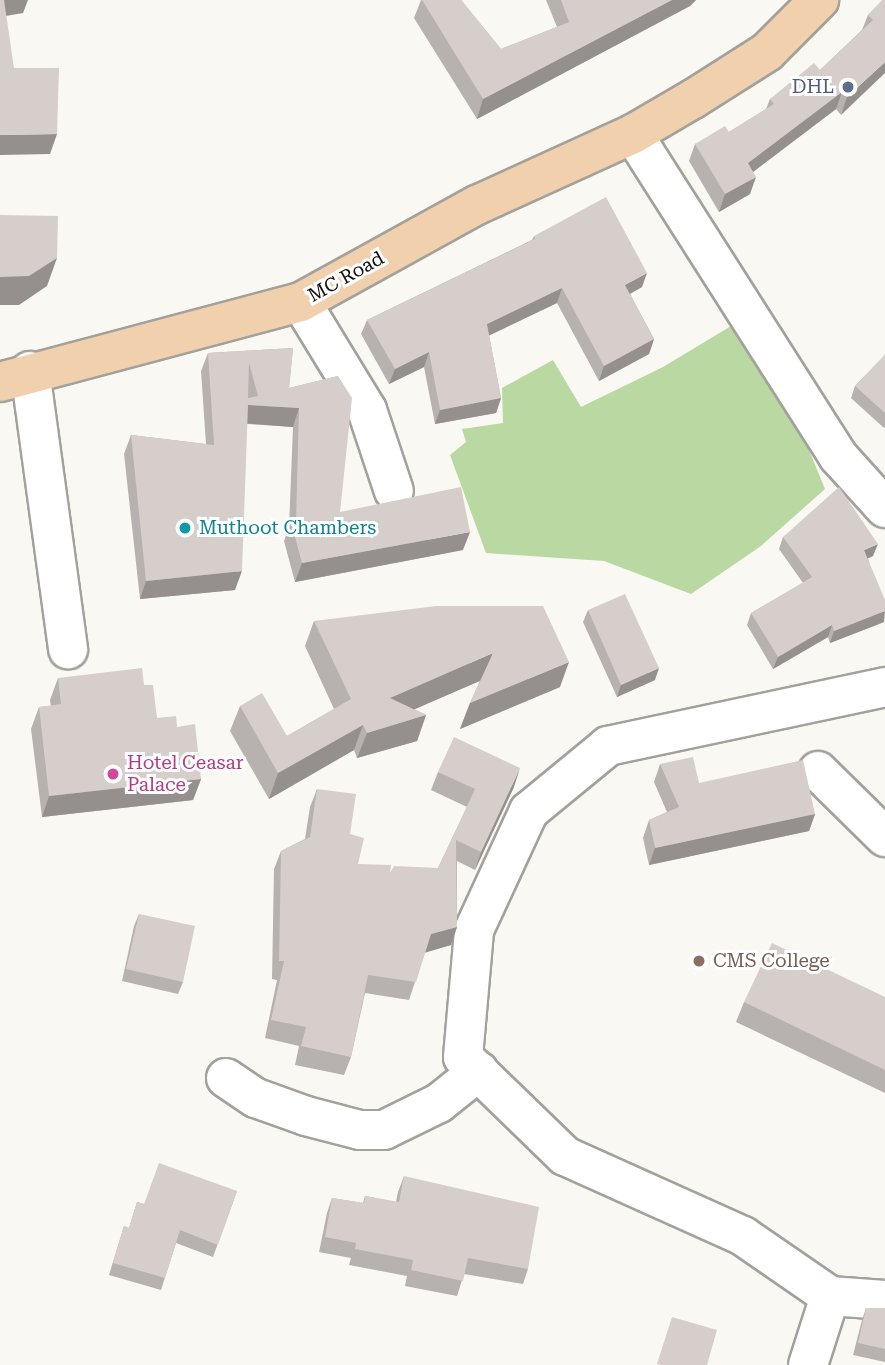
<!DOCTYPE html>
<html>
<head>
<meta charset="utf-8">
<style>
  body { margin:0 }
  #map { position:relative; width:885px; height:1365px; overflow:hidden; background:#faf8f2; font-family:"Roboto Serif",serif }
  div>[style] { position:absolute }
  .green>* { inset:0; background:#bad8a2 }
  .roads { filter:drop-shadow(2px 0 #a3a19b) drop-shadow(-2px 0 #a3a19b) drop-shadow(0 2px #a3a19b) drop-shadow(0 -2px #a3a19b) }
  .minor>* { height:38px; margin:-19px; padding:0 19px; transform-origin:19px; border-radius:19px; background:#fff }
  .major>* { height:38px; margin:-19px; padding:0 19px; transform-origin:19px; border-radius:19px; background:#f1d0ae }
  .wall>* { inset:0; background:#b7b1af }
  .shaded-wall>* { inset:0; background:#95908e }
  .building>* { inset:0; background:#d5cecb }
  .dots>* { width:19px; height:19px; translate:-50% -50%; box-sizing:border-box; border:4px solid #fff; border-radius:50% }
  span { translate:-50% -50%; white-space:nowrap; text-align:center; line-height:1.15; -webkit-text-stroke:6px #fff; paint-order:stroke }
  .service-label { font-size:19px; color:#4e5e75 }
  .right { translate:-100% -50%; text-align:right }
  .street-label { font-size:19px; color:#100f0d }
  .culture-label { font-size:19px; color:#0d838f }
  .left { translate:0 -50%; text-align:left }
  .hotel-label { font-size:19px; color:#b23c85 }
  .education-label { font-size:19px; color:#785e54 }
</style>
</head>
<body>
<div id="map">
  <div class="green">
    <div style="clip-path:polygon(736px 323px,793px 411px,825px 489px,761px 546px,691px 594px,604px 561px,486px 553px,450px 455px,466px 442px,462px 429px,503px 423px,502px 388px,553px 360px,581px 407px,663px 367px)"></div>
  </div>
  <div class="roads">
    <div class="minor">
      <div style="left:633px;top:134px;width:382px;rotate:57.5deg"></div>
      <div style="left:838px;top:456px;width:70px;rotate:47.9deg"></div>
      <div style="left:301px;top:302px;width:127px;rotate:58.6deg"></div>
      <div style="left:367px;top:410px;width:85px;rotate:71.6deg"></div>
      <div style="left:30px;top:371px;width:281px;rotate:82.2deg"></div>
      <div style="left:818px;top:771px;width:94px;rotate:44.6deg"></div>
      <div style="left:226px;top:1078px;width:36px;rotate:34deg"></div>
      <div style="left:256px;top:1098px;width:53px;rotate:19.8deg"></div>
      <div style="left:306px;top:1116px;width:56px;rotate:14.5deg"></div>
      <div style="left:360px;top:1130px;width:24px"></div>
      <div style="left:384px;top:1130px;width:61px;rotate:-26.1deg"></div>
      <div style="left:439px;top:1103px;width:51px;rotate:-38.7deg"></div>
      <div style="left:830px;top:1296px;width:55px;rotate:4.2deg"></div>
      <div style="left:808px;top:1365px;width:72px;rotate:-72.3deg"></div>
      <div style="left:830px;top:1296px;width:106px;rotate:-145.4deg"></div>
      <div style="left:743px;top:1236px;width:195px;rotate:-155.8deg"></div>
      <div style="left:565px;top:1156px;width:142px;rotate:-135.9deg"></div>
      <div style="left:463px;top:1057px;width:127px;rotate:-85deg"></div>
      <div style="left:474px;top:930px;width:131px;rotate:-65.2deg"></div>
      <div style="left:529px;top:811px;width:102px;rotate:-39.4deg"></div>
      <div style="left:608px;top:746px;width:283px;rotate:-12deg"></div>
    </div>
    <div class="major">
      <div style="left:0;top:382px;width:311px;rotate:-14.9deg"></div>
      <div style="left:301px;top:302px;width:201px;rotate:-28.9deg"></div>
      <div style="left:477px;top:205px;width:171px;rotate:-24.5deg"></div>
      <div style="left:633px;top:134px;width:69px;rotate:-30.3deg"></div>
      <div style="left:693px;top:99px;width:88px;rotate:-32.4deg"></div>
      <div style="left:767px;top:52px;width:74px;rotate:-45deg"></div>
    </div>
  </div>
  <div class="wall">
    <div style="clip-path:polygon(421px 0,461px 0,501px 49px,557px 27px,546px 0,696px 0,690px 6px,477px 119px,414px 18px)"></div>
    <div style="clip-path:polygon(885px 0,841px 115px,836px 109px,753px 172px,750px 194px,719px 212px,689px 161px,695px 144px,729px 132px,766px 109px,770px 99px,820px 70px,862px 30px,868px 15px)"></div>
    <div style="clip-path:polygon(534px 236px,642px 287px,630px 294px,654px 339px,649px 354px,599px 381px,557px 303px,489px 335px,501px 398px,496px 413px,435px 424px,424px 367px,389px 384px,361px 334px,367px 320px,532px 240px)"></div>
    <div style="clip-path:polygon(293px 348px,289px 388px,338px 376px,340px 512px,463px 550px,295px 582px,284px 541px,289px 527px,293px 427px,247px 424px,235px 590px,140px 599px,124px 454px,131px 435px,206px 444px,201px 371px,208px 353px)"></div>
    <div style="clip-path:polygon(885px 355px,885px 427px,884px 428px,851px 398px,855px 386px)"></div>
    <div style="clip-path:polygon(783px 537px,873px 556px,868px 558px,884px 622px,830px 643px,828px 637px,773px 669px,747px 625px,751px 613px,803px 583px,779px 549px)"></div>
    <div style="clip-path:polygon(588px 610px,655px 680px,617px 697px,583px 622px)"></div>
    <div style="clip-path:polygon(314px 621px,560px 687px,460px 729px,470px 703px,480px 681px,414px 709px,426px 715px,417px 741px,357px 758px,354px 750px,269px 799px,230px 731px,240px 706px,287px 736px,334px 709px,305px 646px)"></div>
    <div style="clip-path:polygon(58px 678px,144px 685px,157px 718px,177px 727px,201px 779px,193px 800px,42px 817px,31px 729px,39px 707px,51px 706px,50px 700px)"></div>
    <div style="clip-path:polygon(660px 764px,699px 783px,815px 814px,809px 831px,649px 865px,643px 838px,649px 820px,667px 812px,654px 782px)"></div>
    <div style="clip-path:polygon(438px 772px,514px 787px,475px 870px,457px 861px,457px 927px,451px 945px,425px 952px,409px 1000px,365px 993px,351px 1057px,344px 1075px,295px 1065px,299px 1046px,265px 1038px,277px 980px,272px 979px,274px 869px,281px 851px,305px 839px,310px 807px,317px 789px,350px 834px,358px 864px,390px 873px,438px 868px,467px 807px,431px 790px)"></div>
    <div style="clip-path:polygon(139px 914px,183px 982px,178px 994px,122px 981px,134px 926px)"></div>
    <div style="clip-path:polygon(885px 997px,885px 1093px,736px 1022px,744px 1002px)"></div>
    <div style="clip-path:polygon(404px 1176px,528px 1269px,523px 1284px,464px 1274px,457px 1296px,405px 1286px,407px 1276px,349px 1265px,351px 1258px,319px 1252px,327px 1213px,332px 1198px,363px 1203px,365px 1196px,396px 1202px,398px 1192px)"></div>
    <div style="clip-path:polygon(237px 1191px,213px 1257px,176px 1243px,161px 1290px,109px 1275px,124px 1226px,129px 1228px,137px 1202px,144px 1204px)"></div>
    <div style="clip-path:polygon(866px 1308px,885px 1308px,885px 1362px,853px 1355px,862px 1320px)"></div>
  </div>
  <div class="shaded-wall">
    <div style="clip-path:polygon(3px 0,28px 0,23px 13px,0 17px)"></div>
    <div style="clip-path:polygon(672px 0,696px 0,690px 6px,477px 119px,483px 99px)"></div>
    <div style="clip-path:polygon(885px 62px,885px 73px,841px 115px,847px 97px)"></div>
    <div style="clip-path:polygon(842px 92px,836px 109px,741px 181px,748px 163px)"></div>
    <div style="clip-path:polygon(57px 134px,50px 154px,0 155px,0 135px)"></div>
    <div style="clip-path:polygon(756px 177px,750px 194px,719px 212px,725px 194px)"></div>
    <div style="clip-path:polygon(57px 258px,47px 286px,19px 305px,0 305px,0 277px)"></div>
    <div style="clip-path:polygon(647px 273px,642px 287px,620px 299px,625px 285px)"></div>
    <div style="clip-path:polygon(562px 288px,557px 303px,482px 339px,487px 324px)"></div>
    <div style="clip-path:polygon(654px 339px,649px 354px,599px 381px,604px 366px)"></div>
    <div style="clip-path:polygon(429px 352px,424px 367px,389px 384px,395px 369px)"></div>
    <div style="clip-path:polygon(501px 398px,496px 413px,435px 424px,440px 410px)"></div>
    <div style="clip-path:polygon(248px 405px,299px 408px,293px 427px,241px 423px)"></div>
    <div style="clip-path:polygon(470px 532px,463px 550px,295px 582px,302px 563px)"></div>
    <div style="clip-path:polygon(878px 544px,873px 556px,860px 562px,864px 550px)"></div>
    <div style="clip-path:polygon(242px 571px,235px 590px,140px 599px,146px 581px)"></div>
    <div style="clip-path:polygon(885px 611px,884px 622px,830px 643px,834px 631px)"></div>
    <div style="clip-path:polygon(832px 625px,828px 637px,773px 669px,778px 657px)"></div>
    <div style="clip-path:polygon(493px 653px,484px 679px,381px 724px,390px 698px)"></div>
    <div style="clip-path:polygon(569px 662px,560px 687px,460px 729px,470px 703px)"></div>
    <div style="clip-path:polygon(659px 668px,655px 680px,617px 697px,621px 685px)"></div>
    <div style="clip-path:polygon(426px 715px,417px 741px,357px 758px,367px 733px)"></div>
    <div style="clip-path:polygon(363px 725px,354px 750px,269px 799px,278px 773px)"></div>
    <div style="clip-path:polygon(520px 768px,514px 787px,475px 870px,481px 852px)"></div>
    <div style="clip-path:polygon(201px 779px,193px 800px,42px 817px,49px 796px)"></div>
    <div style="clip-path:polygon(815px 814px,809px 831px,649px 865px,655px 848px)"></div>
    <div style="clip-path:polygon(457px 927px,451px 945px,424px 953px,431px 934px)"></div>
  </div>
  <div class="building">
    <div style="clip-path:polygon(0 0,4px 0,14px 68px,59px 68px,57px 134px,0 135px)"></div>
    <div style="clip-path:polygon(422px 0,461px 0,501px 49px,569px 22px,561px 0,672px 0,483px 99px)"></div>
    <div style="clip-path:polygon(882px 0,885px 0,885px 62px,847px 97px,842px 92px,748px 163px,756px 177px,725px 194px,695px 144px,725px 126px,729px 132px,774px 104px,770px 99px,814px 63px,820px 70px,873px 20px,868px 15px)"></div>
    <div style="clip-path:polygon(606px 197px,647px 273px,625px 285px,654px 339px,604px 366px,562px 288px,487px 324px,501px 398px,440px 410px,429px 352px,395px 369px,367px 320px,535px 239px,534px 236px)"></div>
    <div style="clip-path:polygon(0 215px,58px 216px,57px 258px,29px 276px,0 277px)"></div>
    <div style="clip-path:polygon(evenodd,293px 348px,289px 388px,338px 376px,352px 398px,340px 512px,461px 487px,470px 532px,302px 563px,291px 522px,296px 521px,299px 408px,248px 405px,242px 571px,146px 581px,131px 435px,214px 445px,208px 353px,293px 348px,249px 363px,258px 396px,248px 398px,249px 363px)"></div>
    <div style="clip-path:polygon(885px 355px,885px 413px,855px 386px)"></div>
    <div style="clip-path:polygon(839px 487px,878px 544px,864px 550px,885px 600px,885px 611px,834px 631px,832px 625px,778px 657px,751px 613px,812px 577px,783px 537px)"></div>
    <div style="clip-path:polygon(625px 594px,659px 668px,621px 685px,588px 610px)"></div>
    <div style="clip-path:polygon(436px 606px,543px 606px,569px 662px,470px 703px,493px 653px,390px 698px,426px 715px,367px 733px,363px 725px,278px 773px,240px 706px,262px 693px,287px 736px,351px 699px,314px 621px)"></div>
    <div style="clip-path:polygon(142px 668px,144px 685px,153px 685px,157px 718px,176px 716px,177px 727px,195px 724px,201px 779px,49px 796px,39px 707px,61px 704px,58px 678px)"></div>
    <div style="clip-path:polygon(454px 737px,520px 768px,481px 852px,456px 840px,457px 927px,431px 934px,416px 982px,368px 975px,351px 1057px,301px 1046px,306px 1027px,271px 1020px,284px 961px,279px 961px,281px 851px,310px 837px,317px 789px,356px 794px,350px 834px,364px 838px,358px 864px,391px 865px,390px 873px,394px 866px,438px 868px,475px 789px,438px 772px)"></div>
    <div style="clip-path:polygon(693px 757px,699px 783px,803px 760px,815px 814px,655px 848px,649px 820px,679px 807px,660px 764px)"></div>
    <div style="clip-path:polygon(139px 914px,195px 926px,183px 982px,126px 969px)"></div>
    <div style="clip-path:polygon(772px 943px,885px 997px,885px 1070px,744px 1002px)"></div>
    <div style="clip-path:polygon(159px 1163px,237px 1191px,218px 1245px,180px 1230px,165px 1278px,113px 1263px,124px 1226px,129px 1228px,137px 1202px,144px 1204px)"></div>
    <div style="clip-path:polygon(404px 1176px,539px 1207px,528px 1269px,468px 1258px,463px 1281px,411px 1270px,413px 1260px,355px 1249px,356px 1243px,325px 1237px,332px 1198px,364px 1203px,365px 1196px,399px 1202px)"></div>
    <div style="clip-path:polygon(866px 1308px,885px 1308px,885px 1349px,858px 1343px)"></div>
    <div style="clip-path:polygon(672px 1317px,717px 1330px,707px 1365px,661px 1365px,657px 1364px)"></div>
  </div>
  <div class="dots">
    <div style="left:848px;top:87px;background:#5c6f8a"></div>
    <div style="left:185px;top:528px;background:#0f9aa8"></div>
    <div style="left:113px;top:774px;background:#d1479c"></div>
    <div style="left:699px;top:961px;background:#8d6e63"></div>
  </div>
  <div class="service-label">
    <span class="right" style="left:834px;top:87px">DHL</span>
  </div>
  <div class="street-label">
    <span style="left:346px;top:277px;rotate:-29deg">MC Road</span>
  </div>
  <div class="culture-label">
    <span class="left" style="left:199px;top:528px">Muthoot Chambers</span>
  </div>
  <div class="hotel-label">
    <span class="left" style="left:127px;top:774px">Hotel Ceasar<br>Palace</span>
  </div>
  <div class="education-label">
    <span class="left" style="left:713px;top:961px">CMS College</span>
  </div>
</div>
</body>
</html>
